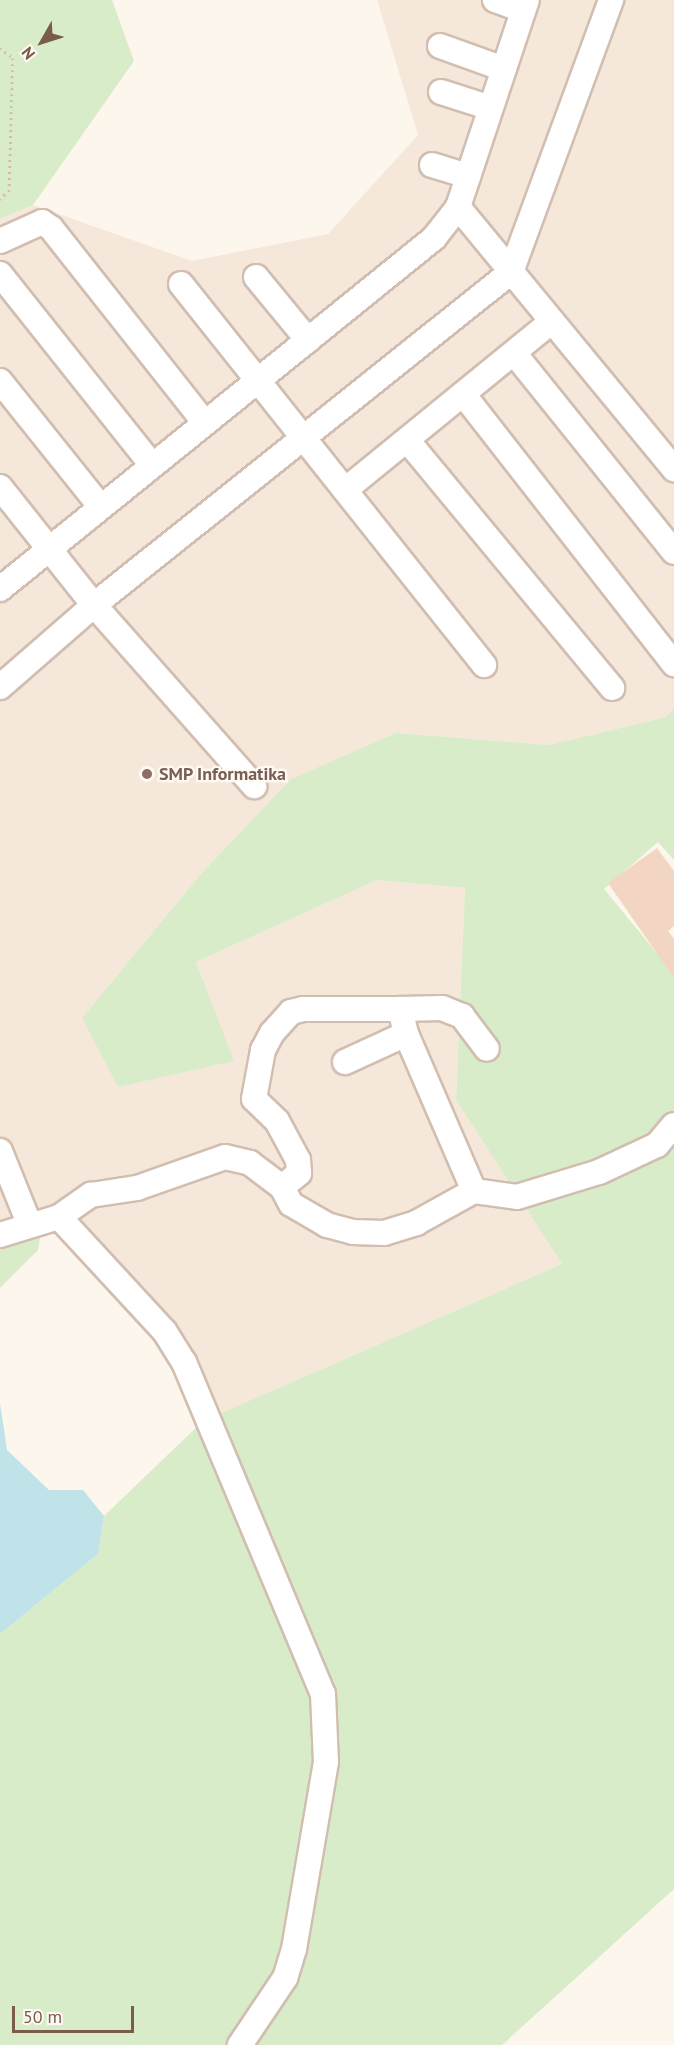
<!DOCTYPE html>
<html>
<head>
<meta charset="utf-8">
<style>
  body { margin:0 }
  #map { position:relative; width:674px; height:2045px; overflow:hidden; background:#fdf6ec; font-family:"PT Sans",sans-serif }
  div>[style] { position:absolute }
  .residential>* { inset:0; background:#f5e8da }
  .green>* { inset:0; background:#d8ecc9 }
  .water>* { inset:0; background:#bfe3e8 }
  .building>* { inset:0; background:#f3d5c3 }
  .path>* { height:3px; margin-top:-1.5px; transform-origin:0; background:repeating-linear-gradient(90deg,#d9b8a5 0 1.5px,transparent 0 6px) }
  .roads { filter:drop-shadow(2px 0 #d1beb0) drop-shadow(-2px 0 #d1beb0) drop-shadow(0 2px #d1beb0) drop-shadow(0 -2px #d1beb0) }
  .minor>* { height:24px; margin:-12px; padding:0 12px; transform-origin:12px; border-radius:12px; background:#fff }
  .dots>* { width:16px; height:16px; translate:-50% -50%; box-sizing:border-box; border:3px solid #fffaf3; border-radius:50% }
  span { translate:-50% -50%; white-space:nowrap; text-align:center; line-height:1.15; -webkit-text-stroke:4.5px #fffaf3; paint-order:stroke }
  .education-label { font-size:18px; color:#785e54; font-weight:700 }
  .left { translate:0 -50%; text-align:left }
  .north { position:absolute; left:12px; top:12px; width:60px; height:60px; -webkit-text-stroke:4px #fffaf3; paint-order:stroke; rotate:231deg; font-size:16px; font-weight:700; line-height:24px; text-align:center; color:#7a5c4d }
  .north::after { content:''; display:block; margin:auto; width:21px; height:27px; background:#7a5c4d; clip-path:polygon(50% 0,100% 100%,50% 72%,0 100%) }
  .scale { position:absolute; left:12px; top:2006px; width:122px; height:27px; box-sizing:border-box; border:3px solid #7a5c4d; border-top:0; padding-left:8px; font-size:18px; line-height:21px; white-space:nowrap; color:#7a5c4d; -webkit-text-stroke:4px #fffaf3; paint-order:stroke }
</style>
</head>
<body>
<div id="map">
  <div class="residential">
    <div style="clip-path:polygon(377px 0,674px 0,674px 708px,666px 717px,549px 745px,396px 733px,292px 779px,200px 875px,82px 1018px,233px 1060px,196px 962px,377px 880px,465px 888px,456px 1100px,562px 1264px,203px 1421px,174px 1339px,45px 1213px,0 1230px,0 219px,33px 205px,192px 261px,328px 234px,418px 135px)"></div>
  </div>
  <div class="green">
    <div style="clip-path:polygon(0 0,112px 0,134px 61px,33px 205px,0 219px)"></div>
    <div style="clip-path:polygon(674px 708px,674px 860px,658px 842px,604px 889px,674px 974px,674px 1889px,502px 2045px,0 2045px,0 1634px,98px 1554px,104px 1516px,203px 1421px,562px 1264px,456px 1100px,465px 888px,377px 880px,196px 962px,234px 1061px,118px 1087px,82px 1018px,200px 875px,291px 779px,396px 733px,549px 745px,666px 717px)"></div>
    <div style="clip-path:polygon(45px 1213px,38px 1250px,0 1288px,0 1230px)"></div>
  </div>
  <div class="water">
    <div style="clip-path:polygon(0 1403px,7px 1450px,49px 1490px,83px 1490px,104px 1516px,98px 1554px,0 1634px)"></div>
  </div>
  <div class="building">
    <div style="clip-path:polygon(657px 848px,674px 871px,674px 926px,668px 931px,674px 939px,674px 978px,608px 883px)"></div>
  </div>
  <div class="path">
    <div style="left:0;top:48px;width:16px;rotate:38deg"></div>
    <div style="left:13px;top:58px;width:132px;rotate:91.7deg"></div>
    <div style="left:9px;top:190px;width:13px;rotate:135deg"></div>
  </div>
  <div class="roads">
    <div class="minor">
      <div style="left:495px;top:0;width:30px;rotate:20deg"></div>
      <div style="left:440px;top:46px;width:68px;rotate:19.8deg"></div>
      <div style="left:441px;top:92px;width:52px;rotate:17.7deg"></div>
      <div style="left:432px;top:165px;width:38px;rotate:17deg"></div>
      <div style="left:458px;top:207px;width:340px;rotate:50.5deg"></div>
      <div style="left:0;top:241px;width:46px;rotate:-24.3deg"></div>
      <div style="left:42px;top:222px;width:11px;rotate:34deg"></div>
      <div style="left:51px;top:228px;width:248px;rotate:51.7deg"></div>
      <div style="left:0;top:274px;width:244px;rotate:51.5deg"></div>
      <div style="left:256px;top:277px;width:82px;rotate:50.5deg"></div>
      <div style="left:181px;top:284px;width:487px;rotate:51.5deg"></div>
      <div style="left:514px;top:353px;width:255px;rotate:51.2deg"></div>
      <div style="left:0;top:381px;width:161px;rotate:51.3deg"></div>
      <div style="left:463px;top:394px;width:343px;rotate:52deg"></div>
      <div style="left:407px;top:440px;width:322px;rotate:50.4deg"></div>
      <div style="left:0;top:487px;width:151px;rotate:51.5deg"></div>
      <div style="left:94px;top:605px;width:242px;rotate:48.5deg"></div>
      <div style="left:345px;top:490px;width:267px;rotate:-39.2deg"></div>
      <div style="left:0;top:589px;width:558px;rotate:-38.96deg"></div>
      <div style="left:434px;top:238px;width:39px;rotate:-52deg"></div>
      <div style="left:458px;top:207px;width:218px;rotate:-71.6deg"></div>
      <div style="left:0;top:687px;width:125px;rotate:-41.1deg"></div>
      <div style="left:94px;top:605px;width:534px;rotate:-38.61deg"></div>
      <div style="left:511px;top:272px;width:290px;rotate:-69.8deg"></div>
      <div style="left:345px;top:1062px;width:67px;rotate:-24.7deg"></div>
      <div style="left:0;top:1151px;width:78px;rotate:68.1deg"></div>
      <div style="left:282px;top:1187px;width:22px;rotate:-39deg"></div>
      <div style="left:299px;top:1173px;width:13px;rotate:-94deg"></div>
      <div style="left:298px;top:1160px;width:44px;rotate:-118.3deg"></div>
      <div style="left:277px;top:1121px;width:32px;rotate:-136deg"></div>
      <div style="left:254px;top:1099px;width:50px;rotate:-79.6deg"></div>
      <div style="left:263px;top:1050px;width:19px;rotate:-62deg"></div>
      <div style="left:272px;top:1033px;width:28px;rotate:-48deg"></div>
      <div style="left:291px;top:1012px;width:12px;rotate:-14deg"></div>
      <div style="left:303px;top:1009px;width:97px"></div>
      <div style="left:474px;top:1191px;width:171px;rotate:-113.4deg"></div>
      <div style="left:406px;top:1034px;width:26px;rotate:-103deg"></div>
      <div style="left:400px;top:1009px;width:42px;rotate:-1.4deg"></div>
      <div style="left:442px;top:1008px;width:22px;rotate:22deg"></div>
      <div style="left:462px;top:1016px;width:41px;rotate:52.9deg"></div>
      <div style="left:59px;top:1217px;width:156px;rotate:47.3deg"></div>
      <div style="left:165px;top:1332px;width:36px;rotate:58deg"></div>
      <div style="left:184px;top:1362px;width:360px;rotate:67.3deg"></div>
      <div style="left:323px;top:1694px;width:68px;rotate:87.5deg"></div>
      <div style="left:326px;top:1762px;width:190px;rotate:99.7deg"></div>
      <div style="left:294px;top:1949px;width:30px;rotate:107deg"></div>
      <div style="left:285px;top:1978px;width:81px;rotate:123.9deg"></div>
      <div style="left:0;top:1235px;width:62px;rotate:-17deg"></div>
      <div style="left:59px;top:1217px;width:39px;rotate:-35deg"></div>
      <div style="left:91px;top:1195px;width:47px;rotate:-8.7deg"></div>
      <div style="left:137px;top:1188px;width:93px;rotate:-19.4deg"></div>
      <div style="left:225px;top:1157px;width:26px;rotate:13deg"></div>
      <div style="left:250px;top:1163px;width:40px;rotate:37deg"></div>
      <div style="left:282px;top:1187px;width:19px;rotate:62deg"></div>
      <div style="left:291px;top:1204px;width:42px;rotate:30.3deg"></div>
      <div style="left:327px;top:1225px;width:27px;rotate:15deg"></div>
      <div style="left:353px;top:1232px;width:31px;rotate:2deg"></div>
      <div style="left:384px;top:1233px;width:34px;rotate:-17deg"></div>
      <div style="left:416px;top:1223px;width:66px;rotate:-28.9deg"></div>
      <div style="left:474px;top:1191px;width:43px;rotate:7.9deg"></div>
      <div style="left:517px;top:1197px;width:86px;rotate:-17deg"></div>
      <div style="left:599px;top:1172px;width:64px;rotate:-25deg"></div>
      <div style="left:657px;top:1145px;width:26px;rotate:-50deg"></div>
    </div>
  </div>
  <div class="dots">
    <div style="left:147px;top:774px;background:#8d6e63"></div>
  </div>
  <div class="education-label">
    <span class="left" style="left:159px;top:774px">SMP Informatika</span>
  </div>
  <div class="north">N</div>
  <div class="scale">50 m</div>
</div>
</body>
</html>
